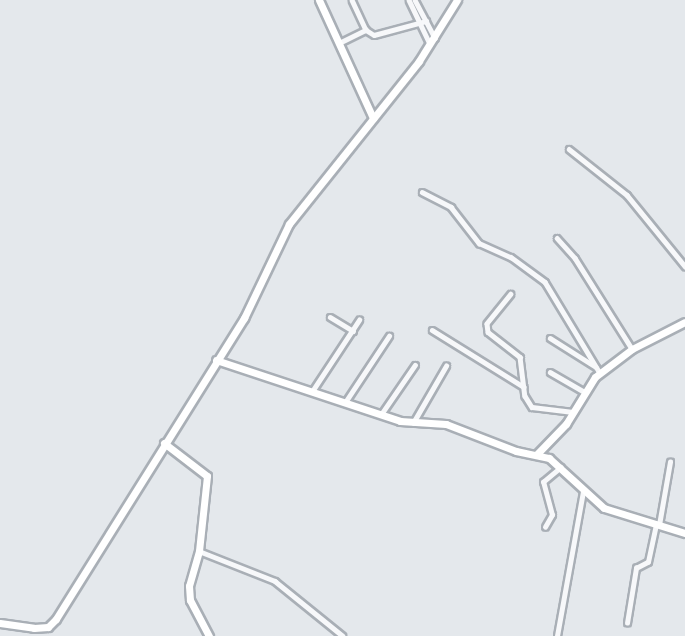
<!DOCTYPE html>
<html>
<head>
<meta charset="utf-8">
<style>
  body { margin:0 }
  #map { position:relative; width:685px; height:636px; overflow:hidden; background:#e4e8ec; font-family:"DejaVu Sans",sans-serif }
  div>[style] { position:absolute }
  .roads { filter:drop-shadow(2px 0 #a9afb6) drop-shadow(-2px 0 #a9afb6) drop-shadow(0 2px #a9afb6) drop-shadow(0 -2px #a9afb6) }
  .street>* { height:4.5px; margin:-2.25px; padding:0 2.25px; transform-origin:2.25px; border-radius:2.25px; background:#f7f8fa }
  .secondary>* { height:7px; margin:-3.5px; padding:0 3.5px; transform-origin:3.5px; border-radius:3.5px; background:#fff }
  span { translate:-50% -50%; white-space:nowrap; text-align:center; line-height:1.15; -webkit-text-stroke:4.5px #f4f6f9; paint-order:stroke }
</style>
</head>
<body>
<div id="map">
  <div class="roads">
    <div class="street">
      <div style="left:352px;top:0;width:33px;rotate:65deg"></div>
      <div style="left:366px;top:30px;width:9px;rotate:32deg"></div>
      <div style="left:374px;top:35px;width:54px;rotate:-15.1deg"></div>
      <div style="left:409px;top:0;width:49px;rotate:64.5deg"></div>
      <div style="left:415px;top:0;width:43px;rotate:62.2deg"></div>
      <div style="left:339px;top:43px;width:30px;rotate:-26deg"></div>
      <div style="left:569px;top:149px;width:74px;rotate:38.4deg"></div>
      <div style="left:627px;top:195px;width:92px;rotate:50.8deg"></div>
      <div style="left:422px;top:192px;width:33px;rotate:27deg"></div>
      <div style="left:451px;top:207px;width:46px;rotate:52.1deg"></div>
      <div style="left:479px;top:243px;width:35px;rotate:24deg"></div>
      <div style="left:511px;top:257px;width:42px;rotate:36.3deg"></div>
      <div style="left:545px;top:282px;width:106px;rotate:58.9deg"></div>
      <div style="left:557px;top:238px;width:27px;rotate:48deg"></div>
      <div style="left:575px;top:258px;width:107px;rotate:57.9deg"></div>
      <div style="left:511px;top:294px;width:38px;rotate:129deg"></div>
      <div style="left:487px;top:324px;width:8px;rotate:83deg"></div>
      <div style="left:488px;top:332px;width:41px;rotate:38deg"></div>
      <div style="left:520px;top:357px;width:39px;rotate:83deg"></div>
      <div style="left:525px;top:396px;width:13px;rotate:58deg"></div>
      <div style="left:532px;top:407px;width:41px;rotate:7deg"></div>
      <div style="left:330px;top:317px;width:27px;rotate:31deg"></div>
      <div style="left:432px;top:330px;width:108px;rotate:31.8deg"></div>
      <div style="left:550px;top:338px;width:54px;rotate:32.2deg"></div>
      <div style="left:550px;top:372px;width:39px;rotate:30deg"></div>
      <div style="left:313px;top:390px;width:84px;rotate:-56.7deg"></div>
      <div style="left:346px;top:401px;width:78px;rotate:-56.5deg"></div>
      <div style="left:382px;top:413px;width:58px;rotate:-55.5deg"></div>
      <div style="left:413px;top:423px;width:66px;rotate:-59.9deg"></div>
      <div style="left:659px;top:525px;width:64px;rotate:-80.1deg"></div>
      <div style="left:545px;top:527px;width:14px;rotate:-60deg"></div>
      <div style="left:552px;top:515px;width:34px;rotate:-105deg"></div>
      <div style="left:543px;top:482px;width:23px;rotate:-40deg"></div>
      <div style="left:199px;top:551px;width:82px;rotate:21.5deg"></div>
      <div style="left:275px;top:581px;width:87px;rotate:39deg"></div>
      <div style="left:627px;top:623px;width:56px;rotate:-80.7deg"></div>
      <div style="left:636px;top:568px;width:13px;rotate:-27deg"></div>
      <div style="left:648px;top:562px;width:39px;rotate:-78deg"></div>
      <div style="left:557px;top:636px;width:146px;rotate:-79.8deg"></div>
    </div>
    <div class="secondary">
      <div style="left:319px;top:0;width:130px;rotate:65.4deg"></div>
      <div style="left:216px;top:360px;width:194px;rotate:18.3deg"></div>
      <div style="left:400px;top:421px;width:46px;rotate:3.7deg"></div>
      <div style="left:446px;top:424px;width:75px;rotate:21.1deg"></div>
      <div style="left:516px;top:451px;width:34px;rotate:12deg"></div>
      <div style="left:549px;top:458px;width:74px;rotate:42.3deg"></div>
      <div style="left:604px;top:508px;width:85px;rotate:17.2deg"></div>
      <div style="left:164px;top:443px;width:54px;rotate:37.5deg"></div>
      <div style="left:207px;top:476px;width:75px;rotate:96.1deg"></div>
      <div style="left:199px;top:551px;width:36px;rotate:106deg"></div>
      <div style="left:189px;top:586px;width:14px;rotate:86deg"></div>
      <div style="left:190px;top:600px;width:41px;rotate:62.2deg"></div>
      <div style="left:537px;top:454px;width:42px;rotate:-46deg"></div>
      <div style="left:566px;top:424px;width:55px;rotate:-58.3deg"></div>
      <div style="left:595px;top:377px;width:46px;rotate:-37.1deg"></div>
      <div style="left:632px;top:349px;width:59px;rotate:-27deg"></div>
      <div style="left:0;top:623px;width:34px;rotate:8deg"></div>
      <div style="left:34px;top:628px;width:14px;rotate:-4deg"></div>
      <div style="left:48px;top:627px;width:11px;rotate:-45deg"></div>
      <div style="left:56px;top:619px;width:355px;rotate:-58deg"></div>
      <div style="left:244px;top:318px;width:104px;rotate:-64.4deg"></div>
      <div style="left:289px;top:224px;width:208px;rotate:-51.4deg"></div>
      <div style="left:419px;top:61px;width:72px;rotate:-58.1deg"></div>
    </div>
  </div>
</div>
</body>
</html>
